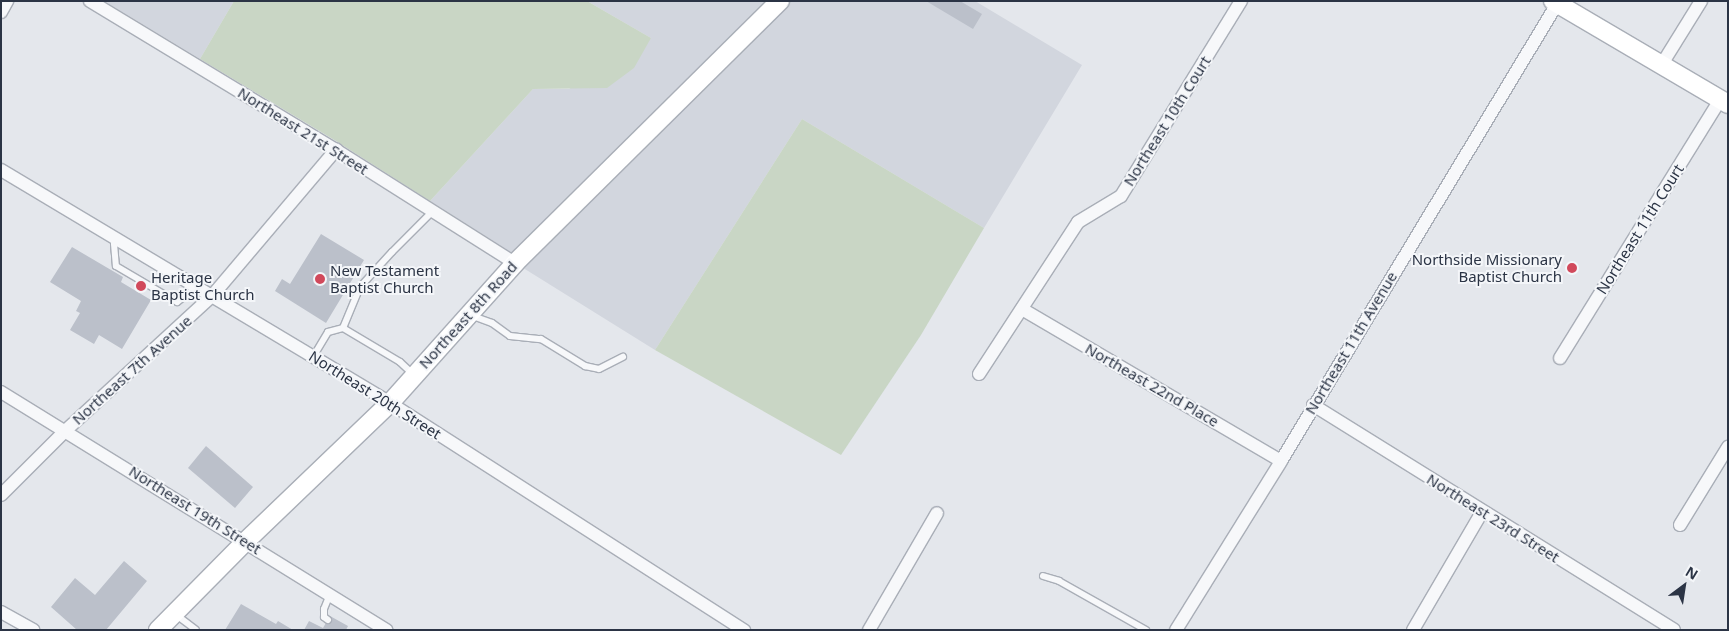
<!DOCTYPE html>
<html>
<head>
<meta charset="utf-8">
<style>
  body { margin:0 }
  #map { position:relative; width:1729px; height:631px; overflow:hidden; background:#e4e7ec; font-family:"Noto Sans",sans-serif }
  div>[style] { position:absolute }
  .built>* { inset:0; background:#d2d6de }
  .green>* { inset:0; background:#c9d6c5 }
  .building>* { inset:0; background:#bbc0ca }
  .roads { filter:drop-shadow(1px 0 #a9aeb7) drop-shadow(-1px 0 #a9aeb7) drop-shadow(0 1px #a9aeb7) drop-shadow(0 -1px #a9aeb7) }
  .lane>* { height:6px; margin:-3px; padding:0 3px; transform-origin:3px; border-radius:3px; background:#f7f8fa }
  .street>* { height:12px; margin:-6px; padding:0 6px; transform-origin:6px; border-radius:6px; background:#f7f8fa }
  .secondary>* { height:18px; margin:-9px; padding:0 9px; transform-origin:9px; border-radius:9px; background:#fff }
  .dots>* { width:14px; height:14px; translate:-50% -50%; box-sizing:border-box; border:2px solid #f4f6f9; border-radius:50% }
  span { translate:-50% -50%; white-space:nowrap; text-align:center; line-height:1.15; -webkit-text-stroke:4px #f4f6f9; paint-order:stroke }
  .street-label { font-size:15px; color:#2b3445 }
  .poi-label { font-size:15px; color:#2b3445 }
  .right { translate:-100% -50%; text-align:right }
  .left { translate:0 -50%; text-align:left }
  .frame { position:absolute; inset:0; border:2px solid #2b3445; pointer-events:none }
  .north { position:absolute; left:1659px; top:561px; width:50px; height:50px; -webkit-text-stroke:4px #f4f6f9; paint-order:stroke; rotate:31deg; font-size:14px; font-weight:700; line-height:20px; text-align:center; color:#2b3445 }
  .north::after { content:''; display:block; margin:auto; width:18px; height:22px; background:#2b3445; clip-path:polygon(50% 0,100% 100%,50% 72%,0 100%) }
</style>
</head>
<body>
<div id="map">
  <div class="built">
    <div style="clip-path:polygon(104px 1px,234px 1px,200px 59px)"></div>
    <div style="clip-path:polygon(587px 1px,771px 1px,514px 254px,430px 201px,533px 89px,569px 89px,651px 38px)"></div>
    <div style="clip-path:polygon(789px 1px,975px 1px,1082px 65px,984px 228px,802px 119px,655px 350px,520px 266px)"></div>
  </div>
  <div class="green">
    <div style="clip-path:polygon(234px 1px,587px 1px,651px 38px,634px 68px,607px 88px,533px 89px,430px 201px,336px 141px,200px 59px)"></div>
    <div style="clip-path:polygon(802px 119px,984px 228px,921px 335px,841px 455px,655px 350px)"></div>
  </div>
  <div class="building">
    <div style="clip-path:polygon(926px 1px,960px 1px,982px 14px,973px 29px)"></div>
    <div style="clip-path:polygon(321px 234px,364px 260px,326px 323px,275px 291px,282px 279px,290px 284px)"></div>
    <div style="clip-path:polygon(72px 247px,123px 277px,121px 282px,151px 300px,122px 349px,99px 335px,94px 344px,70px 330px,80px 313px,76px 311px,81px 301px,50px 282px)"></div>
    <div style="clip-path:polygon(206px 446px,253px 487px,235px 508px,188px 468px)"></div>
    <div style="clip-path:polygon(124px 561px,147px 581px,106px 630px,77px 630px,51px 607px,75px 578px,95px 595px)"></div>
    <div style="clip-path:polygon(241px 604px,276px 624px,278px 621px,293px 630px,225px 630px)"></div>
    <div style="clip-path:polygon(330px 616px,348px 626px,346px 630px,304px 630px,309px 621px,323px 628px)"></div>
  </div>
  <div class="roads">
    <div class="lane">
      <div style="left:116px;top:239px;width:5px;rotate:112deg"></div>
      <div style="left:114px;top:244px;width:22px;rotate:85deg"></div>
      <div style="left:116px;top:266px;width:71px;rotate:30.5deg"></div>
      <div style="left:177px;top:302px;width:25px;rotate:-37deg"></div>
      <div style="left:470px;top:315px;width:23px;rotate:20deg"></div>
      <div style="left:492px;top:323px;width:22px;rotate:36deg"></div>
      <div style="left:510px;top:336px;width:31px;rotate:6deg"></div>
      <div style="left:541px;top:339px;width:52px;rotate:31.5deg"></div>
      <div style="left:585px;top:366px;width:14px;rotate:12deg"></div>
      <div style="left:599px;top:369px;width:27px;rotate:-27deg"></div>
      <div style="left:343px;top:328px;width:44px;rotate:-67.5deg"></div>
      <div style="left:360px;top:287px;width:47px;rotate:-47.6deg"></div>
      <div style="left:392px;top:252px;width:58px;rotate:-45deg"></div>
      <div style="left:313px;top:357px;width:29px;rotate:-59deg"></div>
      <div style="left:328px;top:332px;width:16px;rotate:-15deg"></div>
      <div style="left:343px;top:328px;width:66px;rotate:30.8deg"></div>
      <div style="left:400px;top:362px;width:19px;rotate:43deg"></div>
      <div style="left:1043px;top:576px;width:17px;rotate:17deg"></div>
      <div style="left:1059px;top:581px;width:100px;rotate:29.4deg"></div>
      <div style="left:175px;top:614px;width:26px;rotate:37deg"></div>
      <div style="left:328px;top:620px;width:5px;rotate:-143deg"></div>
      <div style="left:324px;top:617px;width:8px;rotate:-90deg"></div>
      <div style="left:324px;top:609px;width:16px;rotate:-68deg"></div>
    </div>
    <div class="street">
      <div style="left:90px;top:1px;width:288px;rotate:31.2deg"></div>
      <div style="left:336px;top:150px;width:212px;rotate:32.3deg"></div>
      <div style="left:1px;top:12px;width:13px;rotate:-61deg"></div>
      <div style="left:1662px;top:64px;width:74px;rotate:-58.2deg"></div>
      <div style="left:1px;top:170px;width:453px;rotate:30.9deg"></div>
      <div style="left:390px;top:403px;width:421px;rotate:32.7deg"></div>
      <div style="left:1022px;top:309px;width:300px;rotate:30.4deg"></div>
      <div style="left:1560px;top:358px;width:304px;rotate:-58.2deg"></div>
      <div style="left:979px;top:374px;width:181px;rotate:-56.9deg"></div>
      <div style="left:1078px;top:222px;width:50px;rotate:-31.2deg"></div>
      <div style="left:1121px;top:196px;width:229px;rotate:-58.4deg"></div>
      <div style="left:1px;top:392px;width:453px;rotate:31.7deg"></div>
      <div style="left:1313px;top:405px;width:425px;rotate:31.9deg"></div>
      <div style="left:1px;top:495px;width:91px;rotate:-45deg"></div>
      <div style="left:65px;top:431px;width:200px;rotate:-42.6deg"></div>
      <div style="left:212px;top:296px;width:192px;rotate:-49.7deg"></div>
      <div style="left:1680px;top:525px;width:92px;rotate:-58.4deg"></div>
      <div style="left:1px;top:612px;width:37px;rotate:29deg"></div>
      <div style="left:869px;top:630px;width:135px;rotate:-59.8deg"></div>
      <div style="left:1176px;top:630px;width:199px;rotate:-58.1deg"></div>
      <div style="left:1281px;top:461px;width:534px;rotate:-58.87deg"></div>
      <div style="left:1413px;top:630px;width:137px;rotate:-59.7deg"></div>
    </div>
    <div class="secondary">
      <div style="left:1553px;top:1px;width:203px;rotate:30.5deg"></div>
      <div style="left:158px;top:630px;width:125px;rotate:-45.3deg"></div>
      <div style="left:246px;top:541px;width:199px;rotate:-43.8deg"></div>
      <div style="left:390px;top:403px;width:188px;rotate:-48.2deg"></div>
      <div style="left:515px;top:263px;width:373px;rotate:-44.7deg"></div>
    </div>
  </div>
  <div class="dots">
    <div style="left:1572px;top:268px;background:#d1495b"></div>
    <div style="left:320px;top:279px;background:#d1495b"></div>
    <div style="left:141px;top:286px;background:#d1495b"></div>
  </div>
  <div class="street-label">
    <span style="left:1167px;top:121px;rotate:-58deg">Northeast 10th Court</span>
    <span style="left:303px;top:131px;rotate:32deg">Northeast 21st Street</span>
    <span style="left:1640px;top:229px;rotate:-58deg">Northeast 11th Court</span>
    <span style="left:468px;top:315px;rotate:-48deg">Northeast 8th Road</span>
    <span style="left:1351px;top:343px;rotate:-59deg">Northeast 11th Avenue</span>
    <span style="left:132px;top:370px;rotate:-42deg">Northeast 7th Avenue</span>
    <span style="left:1152px;top:385px;rotate:30deg">Northeast 22nd Place</span>
    <span style="left:375px;top:395px;rotate:32deg">Northeast 20th Street</span>
    <span style="left:195px;top:510px;rotate:32deg">Northeast 19th Street</span>
    <span style="left:1493px;top:518px;rotate:32deg">Northeast 23rd Street</span>
  </div>
  <div class="poi-label">
    <span class="right" style="left:1562px;top:268px">Northside Missionary<br>Baptist Church</span>
    <span class="left" style="left:330px;top:279px">New Testament<br>Baptist Church</span>
    <span class="left" style="left:151px;top:286px">Heritage<br>Baptist Church</span>
  </div>
  <div class="frame"></div>
  <div class="north">N</div>
</div>
</body>
</html>
